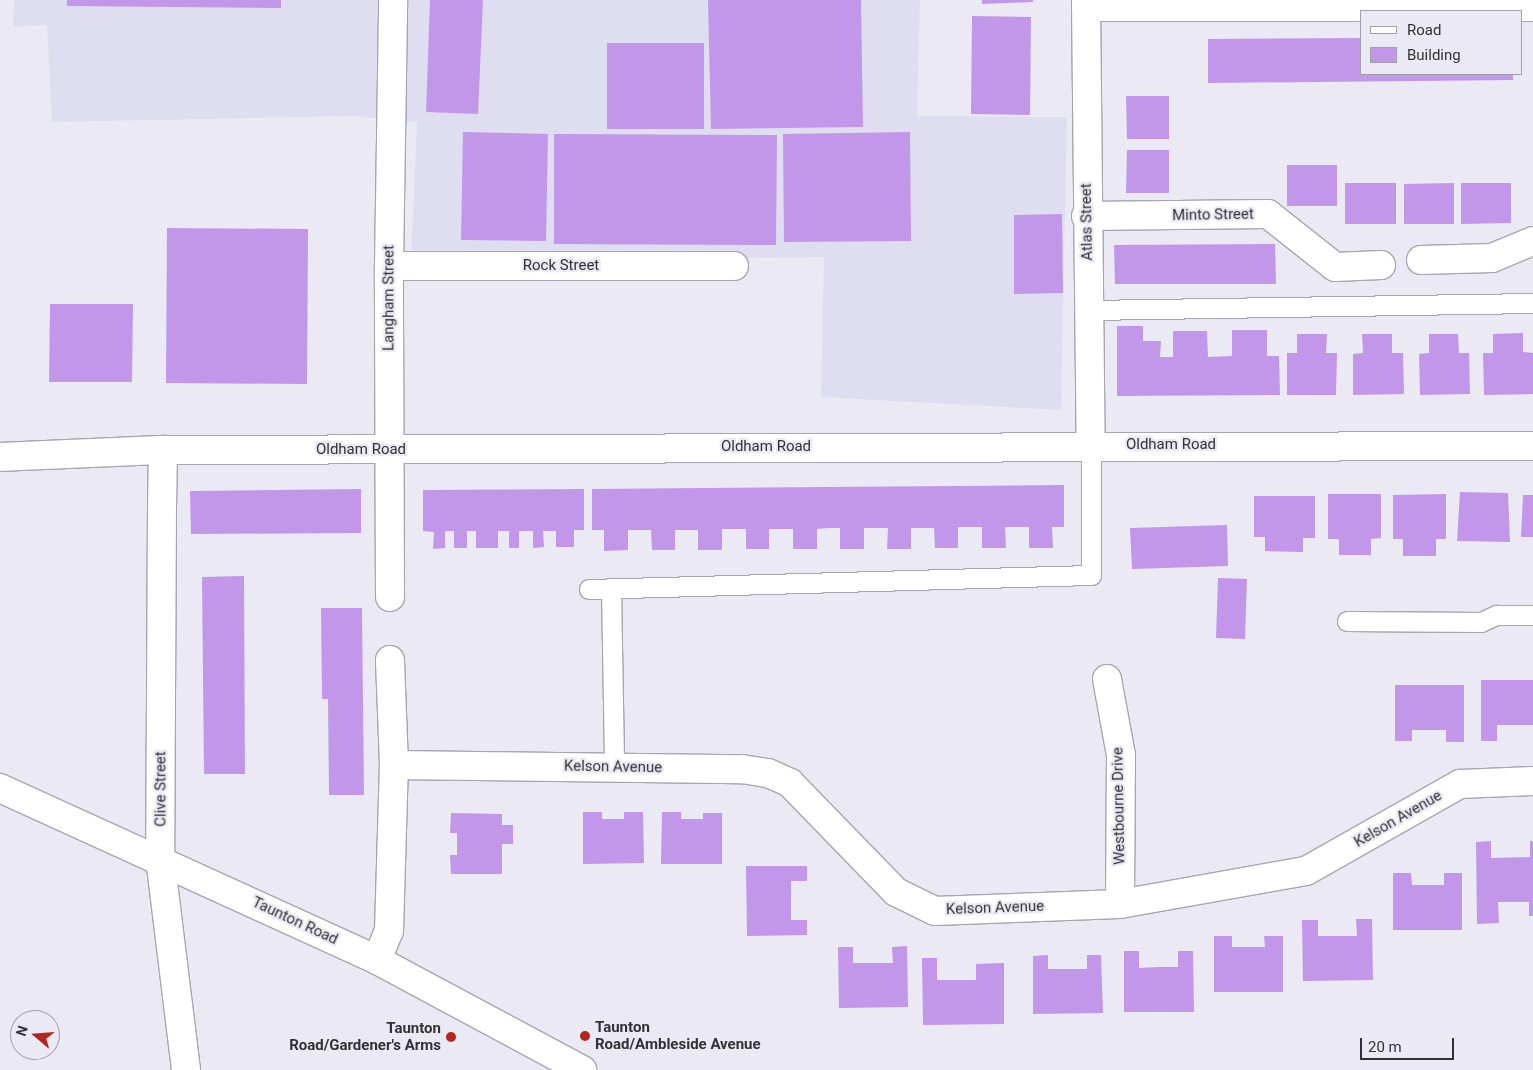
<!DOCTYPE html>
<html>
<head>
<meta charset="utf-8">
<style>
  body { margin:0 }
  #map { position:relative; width:1533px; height:1070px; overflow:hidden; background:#ebeaf4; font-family:Roboto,sans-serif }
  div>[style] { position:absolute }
  .built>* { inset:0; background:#dfdef0 }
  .building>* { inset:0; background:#c296e9 }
  .roads { filter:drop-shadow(1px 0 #a7a6b0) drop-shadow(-1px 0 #a7a6b0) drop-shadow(0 1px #a7a6b0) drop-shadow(0 -1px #a7a6b0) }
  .service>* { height:19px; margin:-9.5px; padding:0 9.5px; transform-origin:9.5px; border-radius:9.5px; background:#fff }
  .pedestrian>* { height:28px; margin:-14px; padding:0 14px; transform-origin:14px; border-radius:14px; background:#fff }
  .minor>* { height:28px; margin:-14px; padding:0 14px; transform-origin:14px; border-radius:14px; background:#fff }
  .trunk>* { height:28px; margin:-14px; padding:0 14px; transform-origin:14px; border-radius:14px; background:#fff }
  .dots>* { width:14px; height:14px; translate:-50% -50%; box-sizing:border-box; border:2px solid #ebeaf4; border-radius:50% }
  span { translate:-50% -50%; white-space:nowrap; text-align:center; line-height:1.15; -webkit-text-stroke:4.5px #ebeaf4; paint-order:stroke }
  .street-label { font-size:15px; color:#323236 }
  .poi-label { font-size:15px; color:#323236; font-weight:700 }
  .left { translate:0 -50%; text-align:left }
  .right { translate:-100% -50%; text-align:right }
  .legend { position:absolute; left:1360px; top:10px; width:162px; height:65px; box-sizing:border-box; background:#ebeaf4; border:1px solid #a1a0a8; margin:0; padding:6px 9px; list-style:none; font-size:15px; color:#323236 }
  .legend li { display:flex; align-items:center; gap:10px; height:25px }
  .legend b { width:25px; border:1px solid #a1a0a8 }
  .north { position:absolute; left:10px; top:1010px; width:50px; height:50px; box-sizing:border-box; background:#ebeaf4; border:1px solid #a1a0a8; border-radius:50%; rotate:288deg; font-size:14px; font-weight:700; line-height:20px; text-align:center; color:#323236 }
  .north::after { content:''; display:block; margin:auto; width:18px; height:22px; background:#b4251e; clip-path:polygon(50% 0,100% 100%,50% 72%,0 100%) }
  .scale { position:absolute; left:1360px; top:1038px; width:94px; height:22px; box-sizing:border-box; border:2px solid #323236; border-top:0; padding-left:6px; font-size:15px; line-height:18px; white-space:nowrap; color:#323236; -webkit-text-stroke:4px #ebeaf4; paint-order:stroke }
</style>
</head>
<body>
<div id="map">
  <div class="built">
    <div style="clip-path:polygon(14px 0,920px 0,917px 116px,1067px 117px,1061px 410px,821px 397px,824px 257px,411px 262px,417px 122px,351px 116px,52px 122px,47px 25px,13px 27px)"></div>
  </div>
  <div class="building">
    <div style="clip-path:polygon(67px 0,281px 0,281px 8px,67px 6px)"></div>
    <div style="clip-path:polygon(430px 0,483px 0,478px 114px,426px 112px)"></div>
    <div style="clip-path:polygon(708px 0,861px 0,863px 127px,711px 129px)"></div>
    <div style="clip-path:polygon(982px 0,1033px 0,1033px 2px,982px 4px)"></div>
    <div style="clip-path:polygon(972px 16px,1031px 17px,1030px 115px,971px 114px)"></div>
    <div style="clip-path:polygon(1362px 38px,1362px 74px,1513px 74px,1513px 80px,1208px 83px,1208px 39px)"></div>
    <div style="clip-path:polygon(607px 43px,704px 43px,704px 129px,607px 129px)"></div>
    <div style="clip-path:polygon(1126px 96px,1169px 96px,1169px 139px,1127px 139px)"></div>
    <div style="clip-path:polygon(463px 132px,548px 134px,546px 241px,461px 240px)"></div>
    <div style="clip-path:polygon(910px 132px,911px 241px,784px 242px,783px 134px)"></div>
    <div style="clip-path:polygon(554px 134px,777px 135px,776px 245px,554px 244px)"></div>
    <div style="clip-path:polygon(1127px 150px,1169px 150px,1169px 193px,1126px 193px)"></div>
    <div style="clip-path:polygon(1287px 165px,1337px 165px,1337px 206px,1287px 206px)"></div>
    <div style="clip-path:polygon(1345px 183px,1396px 183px,1396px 224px,1345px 224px)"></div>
    <div style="clip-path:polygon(1454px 183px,1454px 224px,1404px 224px,1404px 184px)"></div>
    <div style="clip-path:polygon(1461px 183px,1511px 183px,1511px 223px,1461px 224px)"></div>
    <div style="clip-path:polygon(1062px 214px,1063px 293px,1014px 294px,1014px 215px)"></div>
    <div style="clip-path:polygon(167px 228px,308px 229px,307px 384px,166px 383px)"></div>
    <div style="clip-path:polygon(1275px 244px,1276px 284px,1115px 284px,1114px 245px)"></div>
    <div style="clip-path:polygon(50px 304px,133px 304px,132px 382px,49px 382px)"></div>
    <div style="clip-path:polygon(1117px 326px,1143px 326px,1143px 341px,1161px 341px,1160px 357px,1173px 357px,1173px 331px,1207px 331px,1208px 357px,1232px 356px,1232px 330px,1267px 330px,1267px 356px,1279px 356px,1280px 395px,1117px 396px)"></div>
    <div style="clip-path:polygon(1523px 333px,1523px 352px,1533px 353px,1533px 394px,1484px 395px,1483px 353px,1493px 353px,1493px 334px)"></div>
    <div style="clip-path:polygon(1297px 334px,1327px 334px,1326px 353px,1337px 353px,1336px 395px,1287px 395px,1287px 353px,1297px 353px)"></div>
    <div style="clip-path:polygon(1362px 334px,1392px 334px,1392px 353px,1403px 353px,1404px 394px,1353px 395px,1353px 354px,1363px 353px)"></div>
    <div style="clip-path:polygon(1429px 334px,1458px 334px,1459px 353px,1469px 353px,1470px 394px,1420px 395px,1419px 354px,1429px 353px)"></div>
    <div style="clip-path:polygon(1064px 485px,1064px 527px,1052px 527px,1053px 548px,1029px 548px,1029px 527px,1005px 527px,1006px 548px,982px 548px,982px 527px,958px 527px,958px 548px,935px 548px,934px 528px,911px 528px,911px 549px,887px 549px,888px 528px,864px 528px,864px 549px,840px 549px,840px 528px,828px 528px,817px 529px,817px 549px,793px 549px,793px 529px,769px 529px,769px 549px,746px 549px,746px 529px,722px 529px,722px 550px,698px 550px,698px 530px,675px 530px,675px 550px,652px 550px,651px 530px,628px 530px,628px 550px,604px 551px,604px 530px,592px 530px,592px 489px)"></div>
    <div style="clip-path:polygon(361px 489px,361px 533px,191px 534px,190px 491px)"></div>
    <div style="clip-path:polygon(584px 489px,584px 530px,574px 530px,574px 547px,556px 547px,556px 531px,543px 531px,544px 547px,533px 548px,533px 531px,519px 531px,519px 548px,509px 548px,509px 531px,498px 531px,498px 548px,476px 548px,476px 531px,467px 531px,467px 548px,454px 548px,454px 531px,445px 531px,445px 548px,433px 549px,434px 532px,423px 531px,423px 490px)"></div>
    <div style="clip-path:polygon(1460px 492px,1508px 493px,1510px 542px,1457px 541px)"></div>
    <div style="clip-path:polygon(1328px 494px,1381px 494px,1381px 538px,1371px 539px,1371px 555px,1339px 555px,1339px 539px,1328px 539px)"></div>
    <div style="clip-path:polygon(1446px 494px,1446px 539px,1436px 539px,1436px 556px,1403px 556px,1403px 539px,1393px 539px,1393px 495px)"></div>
    <div style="clip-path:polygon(1523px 495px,1533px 495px,1533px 537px,1521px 537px)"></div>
    <div style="clip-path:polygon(1254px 496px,1315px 496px,1315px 538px,1303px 538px,1303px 552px,1265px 551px,1265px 537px,1254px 537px)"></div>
    <div style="clip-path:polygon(1227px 525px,1228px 566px,1132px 569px,1130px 528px)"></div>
    <div style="clip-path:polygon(244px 576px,245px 774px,204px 774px,202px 577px)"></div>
    <div style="clip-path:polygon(1218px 578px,1247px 579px,1245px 639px,1216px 638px)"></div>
    <div style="clip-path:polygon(321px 608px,362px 608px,364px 795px,329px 795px,328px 699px,322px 699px)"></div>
    <div style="clip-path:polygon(1481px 680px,1533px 680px,1533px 725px,1497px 725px,1497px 741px,1481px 741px)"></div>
    <div style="clip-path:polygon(1395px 685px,1464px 685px,1464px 742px,1446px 742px,1446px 730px,1412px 730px,1412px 741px,1395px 741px)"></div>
    <div style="clip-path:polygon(583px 812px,602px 812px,602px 819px,624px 819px,624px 812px,643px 812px,644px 863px,583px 864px)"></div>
    <div style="clip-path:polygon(662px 812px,681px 812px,681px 819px,703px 819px,703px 813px,722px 813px,722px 864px,661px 864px)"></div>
    <div style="clip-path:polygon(451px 813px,502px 814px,502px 825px,513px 825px,513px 844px,502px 844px,502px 874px,451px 874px,450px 855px,457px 855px,457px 833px,450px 833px)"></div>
    <div style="clip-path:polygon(1491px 841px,1491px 858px,1530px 857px,1530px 841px,1533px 841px,1533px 916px,1529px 916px,1529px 902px,1498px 902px,1499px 923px,1477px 924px,1476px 842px)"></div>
    <div style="clip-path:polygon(746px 866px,807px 866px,807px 881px,791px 881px,791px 920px,807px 920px,807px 935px,747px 936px)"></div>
    <div style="clip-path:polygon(1393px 873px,1411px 873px,1412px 885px,1444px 885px,1444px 873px,1462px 873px,1462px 930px,1393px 930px)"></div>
    <div style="clip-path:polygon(1356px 919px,1372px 919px,1373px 980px,1303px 981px,1302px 920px,1318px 920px,1318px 936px,1357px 936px)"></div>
    <div style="clip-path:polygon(1214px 936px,1232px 936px,1232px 947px,1265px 947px,1264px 936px,1283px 936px,1283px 992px,1214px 992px)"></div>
    <div style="clip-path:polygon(907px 946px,908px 1007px,839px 1008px,838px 947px,853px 947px,853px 963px,893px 963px,892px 947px)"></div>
    <div style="clip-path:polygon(1124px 951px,1139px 951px,1139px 968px,1159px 967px,1178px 967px,1178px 951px,1193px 951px,1194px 1012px,1124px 1012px)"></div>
    <div style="clip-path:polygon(1048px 955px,1048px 969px,1087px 969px,1087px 955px,1101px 955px,1103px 1013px,1033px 1014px,1033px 956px)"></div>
    <div style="clip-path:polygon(922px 958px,937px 958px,937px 980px,976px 980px,976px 964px,1004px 963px,1004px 1024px,923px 1025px)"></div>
  </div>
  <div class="roads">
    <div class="service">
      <div style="left:1088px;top:310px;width:445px;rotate:-0.9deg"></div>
      <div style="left:611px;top:588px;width:179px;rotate:89deg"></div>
      <div style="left:589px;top:589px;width:502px;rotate:-1.6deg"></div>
      <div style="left:1091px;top:575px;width:131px;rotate:-90deg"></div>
      <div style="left:1347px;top:621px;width:134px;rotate:0.4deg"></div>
      <div style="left:1481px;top:622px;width:17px;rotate:-25deg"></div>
      <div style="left:1496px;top:615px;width:37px"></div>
    </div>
    <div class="pedestrian">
      <div style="left:162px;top:507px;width:57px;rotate:-89deg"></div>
    </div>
    <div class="minor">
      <div style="left:1086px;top:0;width:444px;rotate:89.4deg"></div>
      <div style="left:1086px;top:7px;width:447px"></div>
      <div style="left:1086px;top:216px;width:182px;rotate:-0.6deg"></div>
      <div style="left:1268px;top:214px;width:85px;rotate:38.3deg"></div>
      <div style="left:1335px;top:267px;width:46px;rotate:-2.5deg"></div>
      <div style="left:1421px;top:260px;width:71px;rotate:-1.6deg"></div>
      <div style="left:1492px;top:258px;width:44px;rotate:-22.5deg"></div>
      <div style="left:389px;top:266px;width:345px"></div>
      <div style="left:162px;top:507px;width:351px;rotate:90.3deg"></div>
      <div style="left:160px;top:858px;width:214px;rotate:83deg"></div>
      <div style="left:390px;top:597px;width:331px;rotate:-90.2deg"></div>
      <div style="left:389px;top:266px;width:266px;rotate:-89.1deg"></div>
      <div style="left:1107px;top:679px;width:77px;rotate:79.6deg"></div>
      <div style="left:1121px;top:755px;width:149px;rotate:90.4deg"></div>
      <div style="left:394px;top:765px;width:348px;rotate:0.7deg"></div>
      <div style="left:742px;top:769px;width:26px;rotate:9deg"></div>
      <div style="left:768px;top:773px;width:24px;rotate:24deg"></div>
      <div style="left:790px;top:783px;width:152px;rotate:45.8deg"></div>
      <div style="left:896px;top:892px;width:43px;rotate:26deg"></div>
      <div style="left:935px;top:911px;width:185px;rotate:-2.2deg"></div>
      <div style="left:1120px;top:904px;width:189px;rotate:-10.1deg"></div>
      <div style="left:1306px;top:871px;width:177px;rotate:-29.5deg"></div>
      <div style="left:1460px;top:784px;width:73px;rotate:-2.4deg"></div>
      <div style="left:0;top:788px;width:414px;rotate:24.5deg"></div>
      <div style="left:377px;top:960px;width:233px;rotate:28.2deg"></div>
      <div style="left:377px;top:960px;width:31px;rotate:-68deg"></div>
      <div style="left:389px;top:931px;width:166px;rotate:-88.3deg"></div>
      <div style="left:394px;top:765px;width:105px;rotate:-92.2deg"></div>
    </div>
    <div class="trunk">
      <div style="left:0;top:457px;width:163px;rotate:-2.5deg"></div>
      <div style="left:163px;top:450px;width:1370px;rotate:-0.17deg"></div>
    </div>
  </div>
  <div class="dots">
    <div style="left:585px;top:1036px;background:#b4251e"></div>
    <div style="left:451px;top:1037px;background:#b4251e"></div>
  </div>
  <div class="street-label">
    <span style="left:1213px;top:215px;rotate:-1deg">Minto Street</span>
    <span style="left:1087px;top:222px;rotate:-91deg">Atlas Street</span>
    <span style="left:561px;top:266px">Rock Street</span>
    <span style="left:389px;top:298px;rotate:-90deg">Langham Street</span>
    <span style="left:1171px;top:445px">Oldham Road</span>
    <span style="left:766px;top:447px">Oldham Road</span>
    <span style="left:361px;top:450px">Oldham Road</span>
    <span style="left:613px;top:767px;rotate:1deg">Kelson Avenue</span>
    <span style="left:161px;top:789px;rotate:-90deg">Clive Street</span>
    <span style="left:1119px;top:806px;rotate:-91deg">Westbourne Drive</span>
    <span style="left:1398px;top:819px;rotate:-30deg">Kelson Avenue</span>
    <span style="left:995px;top:908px;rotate:-2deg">Kelson Avenue</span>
    <span style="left:295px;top:921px;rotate:25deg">Taunton Road</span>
  </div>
  <div class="poi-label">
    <span class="left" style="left:595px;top:1036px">Taunton<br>Road/Ambleside Avenue</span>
    <span class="right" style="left:441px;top:1037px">Taunton<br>Road/Gardener's Arms</span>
  </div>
  <ul class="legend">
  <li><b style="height:6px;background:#fff"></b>Road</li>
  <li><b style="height:14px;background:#c296e9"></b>Building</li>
  </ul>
  <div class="north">N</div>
  <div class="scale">20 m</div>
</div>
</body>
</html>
